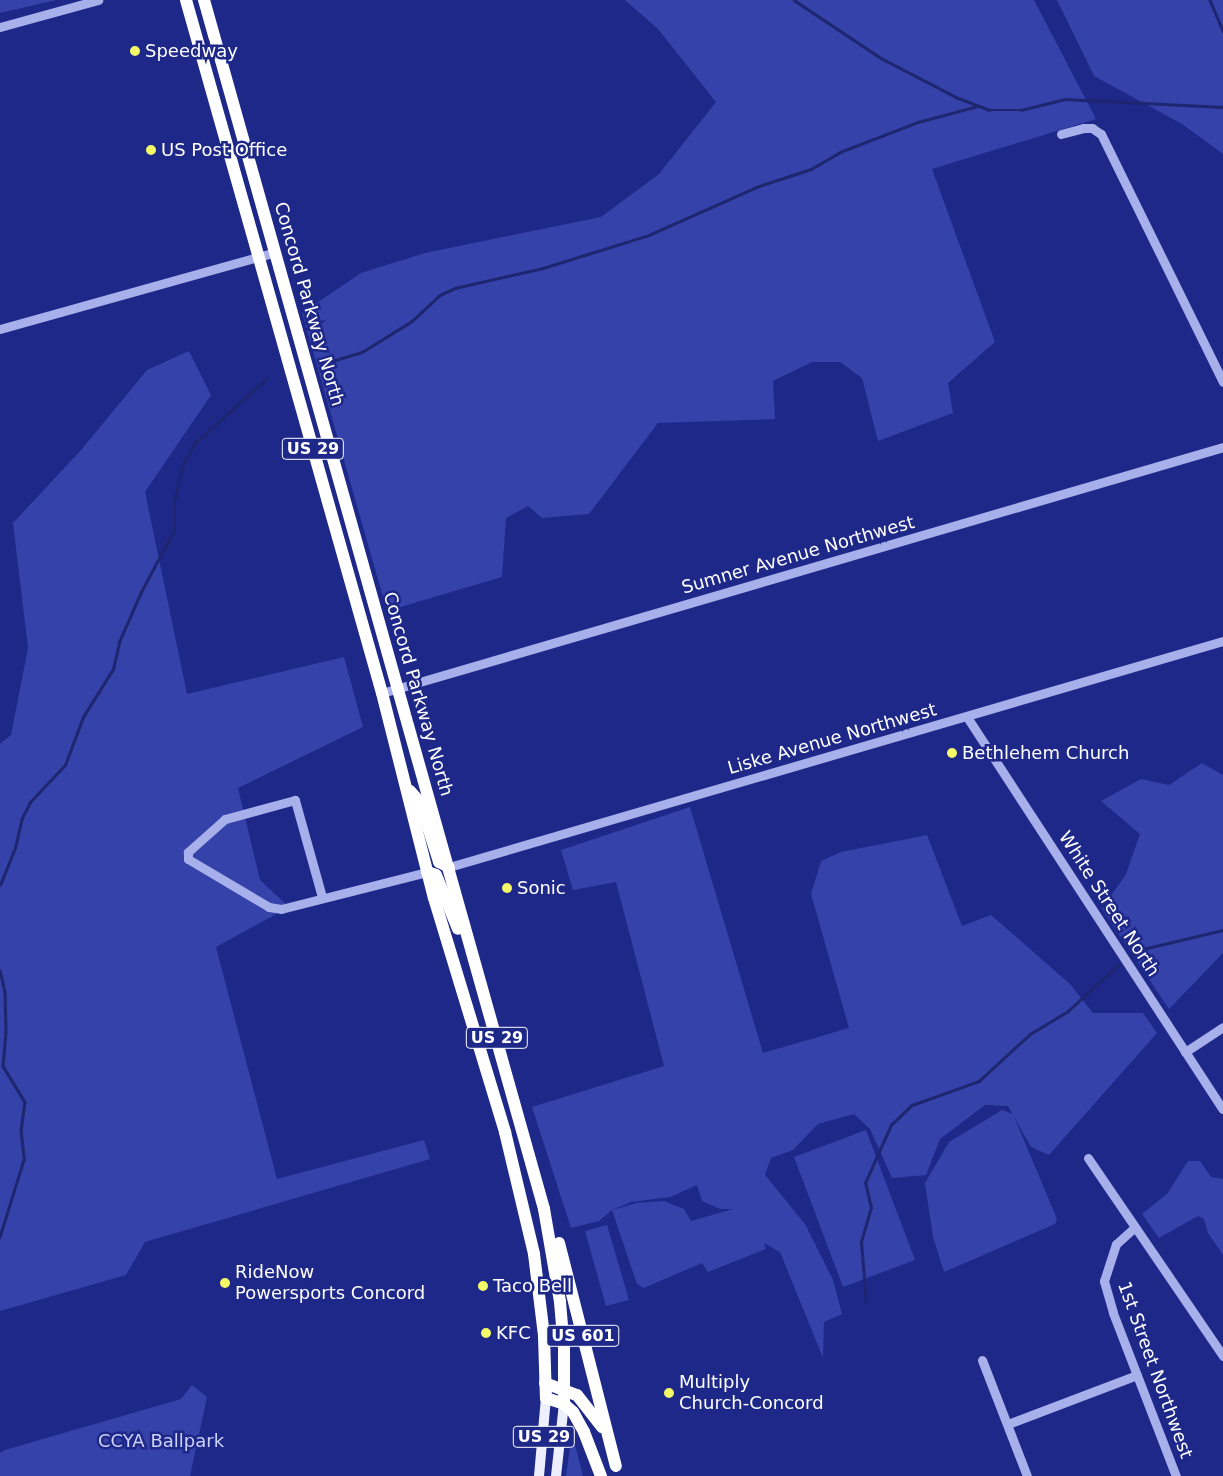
<!DOCTYPE html>
<html>
<head>
<meta charset="utf-8">
<style>
  body { margin:0 }
  #map { position:relative; width:1223px; height:1476px; overflow:hidden; background:#1e2889; font-family:"DejaVu Sans",sans-serif }
  div>[style] { position:absolute }
  .green>* { inset:0; background:#3442a9 }
  .stream>* { height:2.5px; margin:-1.25px; padding:0 1.25px; transform-origin:1.25px; border-radius:1.25px; background:#1e2670 }
  .minor>* { height:9px; margin:-4.5px; padding:0 4.5px; transform-origin:4.5px; border-radius:4.5px; background:#a8b0eb }
  .major>* { height:10px; margin:-5px; padding:0 5px; transform-origin:5px; border-radius:5px; background:#edeefe }
  .highway>* { height:12px; margin:-6px; padding:0 6px; transform-origin:6px; border-radius:6px; background:#fff }
  .dots>* { width:14px; height:14px; translate:-50% -50%; box-sizing:border-box; border:2px solid #1e2889; border-radius:50% }
  span { translate:-50% -50%; white-space:nowrap; text-align:center; line-height:1.15; -webkit-text-stroke:5px #1e2889; paint-order:stroke }
  .shield-label span { padding:1px 4px; background:#1e2889; border:1px solid; border-radius:4px; -webkit-text-stroke-width:0 }
  .shield-label { font-size:16px; color:#fff; font-weight:700 }
  .poi-label { font-size:18px; color:#fff }
  .left { translate:0 -50%; text-align:left }
  .street-label { font-size:18px; color:#fff }
  .park-label { font-size:18px; color:#cdd2f8 }
</style>
</head>
<body>
<div id="map">
  <div class="green">
    <div style="clip-path:polygon(0 0,56px 0,0 13px)"></div>
    <div style="clip-path:polygon(625px 0,1034px 0,1096px 119px,932px 169px,995px 342px,948px 383px,953px 413px,878px 441px,862px 378px,840px 362px,812px 362px,773px 381px,775px 419px,658px 423px,589px 514px,542px 518px,528px 506px,506px 518px,502px 577px,387px 611px,302px 313px,361px 273px,425px 253px,601px 217px,659px 174px,716px 102px,658px 29px)"></div>
    <div style="clip-path:polygon(1057px 0,1223px 0,1223px 154px,1182px 124px,1094px 76px)"></div>
    <div style="clip-path:polygon(189px 351px,211px 395px,145px 492px,187px 694px,344px 657px,363px 727px,238px 788px,260px 880px,289px 907px,216px 947px,277px 1179px,424px 1140px,430px 1159px,145px 1242px,126px 1275px,0 1311px,0 744px,11px 735px,28px 648px,13px 523px,82px 449px,147px 370px)"></div>
    <div style="clip-path:polygon(1202px 763px,1223px 775px,1223px 953px,1169px 1009px,1102px 909px,1126px 874px,1140px 834px,1101px 801px,1141px 779px,1169px 785px)"></div>
    <div style="clip-path:polygon(evenodd,690px 807px,763px 1053px,849px 1028px,811px 894px,821px 861px,841px 852px,927px 835px,962px 926px,991px 915px,1070px 984px,1093px 1013px,1143px 1013px,1157px 1033px,1049px 1155px,1031px 1147px,1008px 1106px,985px 1105px,940px 1139px,926px 1175px,892px 1178px,870px 1129px,854px 1114px,818px 1124px,793px 1150px,771px 1158px,765px 1175px,805px 1224px,833px 1280px,842px 1314px,824px 1322px,823px 1358px,780px 1252px,764px 1243px,766px 1249px,708px 1272px,702px 1263px,644px 1288px,637px 1284px,612px 1210px,599px 1221px,571px 1228px,532px 1107px,664px 1066px,616px 882px,573px 890px,561px 850px,690px 807px,697px 1185px,702px 1201px,720px 1209px,733px 1209px,691px 1221px,684px 1209px,664px 1201px,637px 1203px,612px 1210px,631px 1202px,670px 1197px,697px 1185px)"></div>
    <div style="clip-path:polygon(1002px 1110px,1013px 1114px,1057px 1219px,1055px 1224px,944px 1272px,933px 1237px,925px 1183px,949px 1142px)"></div>
    <div style="clip-path:polygon(866px 1130px,915px 1260px,843px 1287px,794px 1157px)"></div>
    <div style="clip-path:polygon(1188px 1161px,1200px 1161px,1211px 1177px,1223px 1179px,1223px 1255px,1208px 1233px,1204px 1219px,1198px 1216px,1159px 1238px,1142px 1214px,1167px 1194px)"></div>
    <div style="clip-path:polygon(607px 1225px,629px 1300px,606px 1306px,585px 1231px)"></div>
    <div style="clip-path:polygon(192px 1385px,207px 1397px,190px 1476px,0 1476px,0 1453px,5px 1450px,181px 1399px)"></div>
    <div style="clip-path:polygon(572px 1433px,583px 1476px,566px 1476px)"></div>
  </div>
  <div class="stream">
    <div style="left:794px;top:0;width:105px;rotate:33.7deg"></div>
    <div style="left:881px;top:58px;width:85px;rotate:27.5deg"></div>
    <div style="left:956px;top:97px;width:36px;rotate:21deg"></div>
    <div style="left:990px;top:110px;width:31px"></div>
    <div style="left:1021px;top:110px;width:45px;rotate:-14deg"></div>
    <div style="left:1065px;top:99px;width:158px;rotate:2.9deg"></div>
    <div style="left:1210px;top:0;width:34px;rotate:67deg"></div>
    <div style="left:322px;top:364px;width:42px;rotate:-16.7deg"></div>
    <div style="left:362px;top:352px;width:59px;rotate:-31.8deg"></div>
    <div style="left:412px;top:321px;width:38px;rotate:-43deg"></div>
    <div style="left:440px;top:295px;width:17px;rotate:-25deg"></div>
    <div style="left:455px;top:288px;width:90px;rotate:-12.8deg"></div>
    <div style="left:543px;top:268px;width:111px;rotate:-17.3deg"></div>
    <div style="left:649px;top:235px;width:120px;rotate:-24deg"></div>
    <div style="left:759px;top:186px;width:55px;rotate:-18.1deg"></div>
    <div style="left:811px;top:169px;width:34px;rotate:-30deg"></div>
    <div style="left:840px;top:152px;width:84px;rotate:-21deg"></div>
    <div style="left:918px;top:122px;width:62px;rotate:-14.9deg"></div>
    <div style="left:0;top:885px;width:40px;rotate:-68deg"></div>
    <div style="left:15px;top:848px;width:31px;rotate:-77deg"></div>
    <div style="left:22px;top:818px;width:18px;rotate:-63deg"></div>
    <div style="left:30px;top:802px;width:51px;rotate:-46.6deg"></div>
    <div style="left:65px;top:765px;width:51px;rotate:-69.4deg"></div>
    <div style="left:83px;top:717px;width:57px;rotate:-58deg"></div>
    <div style="left:113px;top:669px;width:28px;rotate:-77deg"></div>
    <div style="left:119px;top:642px;width:55px;rotate:-66.3deg"></div>
    <div style="left:141px;top:592px;width:70px;rotate:-62deg"></div>
    <div style="left:174px;top:530px;width:28px;rotate:-90deg"></div>
    <div style="left:174px;top:502px;width:37px;rotate:-77deg"></div>
    <div style="left:182px;top:466px;width:26px;rotate:-61deg"></div>
    <div style="left:195px;top:443px;width:96px;rotate:-42deg"></div>
    <div style="left:1131px;top:956px;width:10px;rotate:-37deg"></div>
    <div style="left:1139px;top:950px;width:86px;rotate:-13.4deg"></div>
    <div style="left:0;top:970px;width:22px;rotate:77deg"></div>
    <div style="left:5px;top:991px;width:41px;rotate:88.6deg"></div>
    <div style="left:6px;top:1032px;width:34px;rotate:95deg"></div>
    <div style="left:3px;top:1066px;width:42px;rotate:58.6deg"></div>
    <div style="left:25px;top:1102px;width:27px;rotate:98deg"></div>
    <div style="left:21px;top:1129px;width:31px;rotate:84deg"></div>
    <div style="left:24px;top:1160px;width:81px;rotate:107.3deg"></div>
    <div style="left:866px;top:1303px;width:61px;rotate:-94.7deg"></div>
    <div style="left:861px;top:1242px;width:35px;rotate:-74deg"></div>
    <div style="left:871px;top:1208px;width:26px;rotate:-103deg"></div>
    <div style="left:865px;top:1183px;width:64px;rotate:-65.9deg"></div>
    <div style="left:891px;top:1125px;width:29px;rotate:-44deg"></div>
    <div style="left:912px;top:1105px;width:71px;rotate:-19.7deg"></div>
    <div style="left:979px;top:1081px;width:69px;rotate:-42.7deg"></div>
    <div style="left:1030px;top:1034px;width:44px;rotate:-31.2deg"></div>
    <div style="left:1068px;top:1011px;width:69px;rotate:-42.7deg"></div>
  </div>
  <div class="minor">
    <div style="left:0;top:27px;width:102px;rotate:-15.4deg"></div>
    <div style="left:1061px;top:134px;width:23px;rotate:-15deg"></div>
    <div style="left:1083px;top:128px;width:9px"></div>
    <div style="left:1092px;top:128px;width:11px;rotate:34deg"></div>
    <div style="left:1101px;top:134px;width:276px;rotate:63.8deg"></div>
    <div style="left:0;top:329px;width:286px;rotate:-15.6deg"></div>
    <div style="left:382px;top:693px;width:876px;rotate:-16.3deg"></div>
    <div style="left:967px;top:717px;width:468px;rotate:56.9deg"></div>
    <div style="left:449px;top:867px;width:806px;rotate:-16.28deg"></div>
    <div style="left:322px;top:897px;width:101px;rotate:-105.6deg"></div>
    <div style="left:295px;top:800px;width:73px;rotate:164.8deg"></div>
    <div style="left:225px;top:819px;width:50px;rotate:138.3deg"></div>
    <div style="left:188px;top:852px;width:7px;rotate:90deg"></div>
    <div style="left:188px;top:859px;width:94px;rotate:30.7deg"></div>
    <div style="left:269px;top:907px;width:12px;rotate:9deg"></div>
    <div style="left:281px;top:909px;width:151px;rotate:-14.2deg"></div>
    <div style="left:1185px;top:1052px;width:45px;rotate:-33.3deg"></div>
    <div style="left:1088px;top:1158px;width:240px;rotate:55.7deg"></div>
    <div style="left:1135px;top:1227px;width:25px;rotate:138deg"></div>
    <div style="left:1116px;top:1244px;width:39px;rotate:108deg"></div>
    <div style="left:1104px;top:1281px;width:33px;rotate:74deg"></div>
    <div style="left:1113px;top:1313px;width:175px;rotate:68.9deg"></div>
    <div style="left:982px;top:1360px;width:124px;rotate:68.8deg"></div>
    <div style="left:1008px;top:1424px;width:138px;rotate:-20.8deg"></div>
  </div>
  <div class="major">
    <div style="left:539px;top:1476px;width:78px;rotate:-84.9deg"></div>
    <div style="left:556px;top:1476px;width:72px;rotate:-83.7deg"></div>
  </div>
  <div class="highway">
    <div style="left:186px;top:0;width:720px;rotate:74.21deg"></div>
    <div style="left:382px;top:693px;width:211px;rotate:75.8deg"></div>
    <div style="left:434px;top:898px;width:245px;rotate:73.1deg"></div>
    <div style="left:505px;top:1132px;width:125px;rotate:76.6deg"></div>
    <div style="left:534px;top:1254px;width:83px;rotate:83deg"></div>
    <div style="left:544px;top:1336px;width:62px;rotate:88.2deg"></div>
    <div style="left:546px;top:1398px;width:19px;rotate:18deg"></div>
    <div style="left:564px;top:1404px;width:12px;rotate:42deg"></div>
    <div style="left:573px;top:1412px;width:23px;rotate:61deg"></div>
    <div style="left:584px;top:1432px;width:47px;rotate:68.9deg"></div>
    <div style="left:204px;top:0;width:1256px;rotate:74.29deg"></div>
    <div style="left:544px;top:1209px;width:94px;rotate:80.2deg"></div>
    <div style="left:560px;top:1302px;width:47px;rotate:85.1deg"></div>
    <div style="left:564px;top:1349px;width:55px;rotate:90deg"></div>
    <div style="left:410px;top:791px;width:15px;rotate:48deg"></div>
    <div style="left:420px;top:802px;width:63px;rotate:72.4deg"></div>
    <div style="left:439px;top:862px;width:11px;rotate:27deg"></div>
    <div style="left:427px;top:872px;width:9px;rotate:18deg"></div>
    <div style="left:436px;top:875px;width:58px;rotate:67.8deg"></div>
    <div style="left:559px;top:1243px;width:230px;rotate:75.7deg"></div>
    <div style="left:545px;top:1383px;width:34px;rotate:21deg"></div>
    <div style="left:577px;top:1395px;width:41px;rotate:52deg"></div>
  </div>
  <div class="dots">
    <div style="left:135px;top:51px;background:#f4fb67"></div>
    <div style="left:151px;top:150px;background:#f4fb67"></div>
    <div style="left:952px;top:753px;background:#f4fb67"></div>
    <div style="left:507px;top:888px;background:#f4fb67"></div>
    <div style="left:225px;top:1283px;background:#f4fb67"></div>
    <div style="left:483px;top:1286px;background:#f4fb67"></div>
    <div style="left:486px;top:1333px;background:#f4fb67"></div>
    <div style="left:669px;top:1393px;background:#f4fb67"></div>
  </div>
  <div class="shield-label">
    <span style="left:313px;top:449px">US 29</span>
    <span style="left:497px;top:1038px">US 29</span>
    <span style="left:583px;top:1336px">US 601</span>
    <span style="left:544px;top:1437px">US 29</span>
  </div>
  <div class="poi-label">
    <span class="left" style="left:145px;top:51px">Speedway</span>
    <span class="left" style="left:161px;top:150px">US Post Office</span>
    <span class="left" style="left:962px;top:753px">Bethlehem Church</span>
    <span class="left" style="left:517px;top:888px">Sonic</span>
    <span class="left" style="left:235px;top:1283px">RideNow<br>Powersports Concord</span>
    <span class="left" style="left:493px;top:1286px">Taco Bell</span>
    <span class="left" style="left:496px;top:1333px">KFC</span>
    <span class="left" style="left:679px;top:1393px">Multiply<br>Church-Concord</span>
  </div>
  <div class="street-label">
    <span style="left:309px;top:304px;rotate:74deg">Concord Parkway North</span>
    <span style="left:798px;top:555px;rotate:-16deg">Sumner Avenue Northwest</span>
    <span style="left:418px;top:694px;rotate:74deg">Concord Parkway North</span>
    <span style="left:832px;top:739px;rotate:-16deg">Liske Avenue Northwest</span>
    <span style="left:1109px;top:904px;rotate:57deg">White Street North</span>
    <span style="left:1155px;top:1370px;rotate:70deg">1st Street Northwest</span>
  </div>
  <div class="park-label">
    <span style="left:161px;top:1441px">CCYA Ballpark</span>
  </div>
</div>
</body>
</html>
